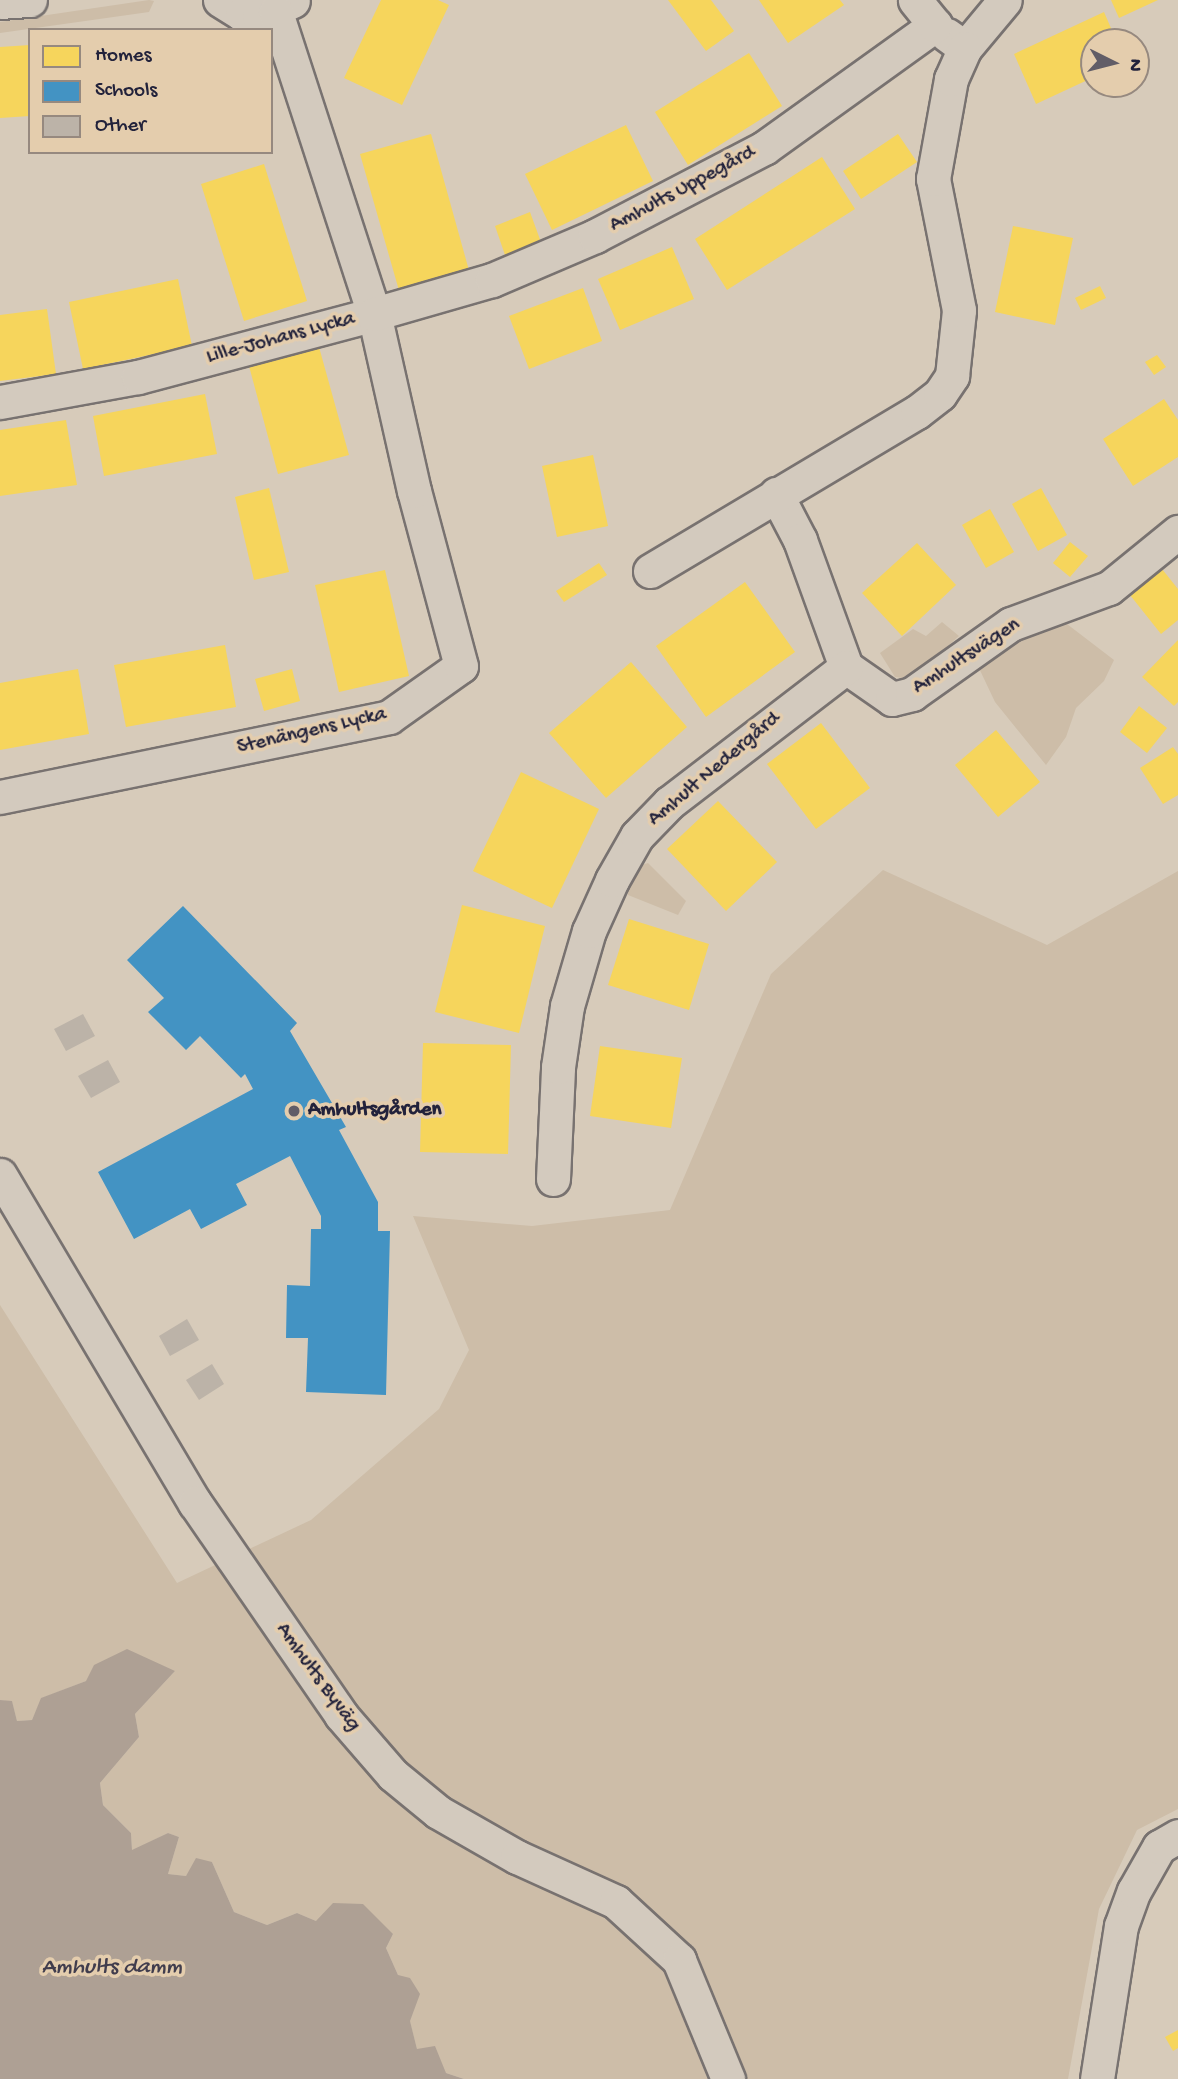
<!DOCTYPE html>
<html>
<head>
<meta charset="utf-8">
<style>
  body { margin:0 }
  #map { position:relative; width:1178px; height:2079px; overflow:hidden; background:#d7cbba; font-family:"Gochi Hand",sans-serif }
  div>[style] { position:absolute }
  .green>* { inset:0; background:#cdbda8 }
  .water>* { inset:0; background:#aea094 }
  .homes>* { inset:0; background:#f6d55c }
  .schools>* { inset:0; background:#4393c3 }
  .building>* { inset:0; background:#bcb3a8 }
  .roads { filter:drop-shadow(2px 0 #787270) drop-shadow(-2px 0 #787270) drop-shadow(0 2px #787270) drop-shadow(0 -2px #787270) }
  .street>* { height:33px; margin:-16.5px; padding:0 16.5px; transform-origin:16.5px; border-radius:16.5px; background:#d3cabe }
  .dots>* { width:19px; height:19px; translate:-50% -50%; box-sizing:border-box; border:4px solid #e4cdad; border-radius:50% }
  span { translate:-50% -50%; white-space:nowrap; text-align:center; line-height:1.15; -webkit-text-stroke:7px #e4cdad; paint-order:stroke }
  .street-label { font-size:21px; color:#22223b }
  .poi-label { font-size:21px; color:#22223b; font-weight:700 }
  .left { translate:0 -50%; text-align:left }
  .water-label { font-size:23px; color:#413d4d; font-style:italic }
  .legend { position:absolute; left:28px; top:28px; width:245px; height:126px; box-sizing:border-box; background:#e4cdad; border:2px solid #96897f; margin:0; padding:9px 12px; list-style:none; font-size:21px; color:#22223b }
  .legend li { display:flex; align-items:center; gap:14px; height:35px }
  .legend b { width:35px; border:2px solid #96897f }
  .north { position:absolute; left:1080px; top:28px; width:70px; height:70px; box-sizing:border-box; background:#e4cdad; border:2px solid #96897f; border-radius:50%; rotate:96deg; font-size:19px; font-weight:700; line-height:28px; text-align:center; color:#22223b }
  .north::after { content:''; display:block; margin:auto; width:24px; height:32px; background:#615d67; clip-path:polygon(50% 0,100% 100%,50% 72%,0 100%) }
</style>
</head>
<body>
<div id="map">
  <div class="green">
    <div style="clip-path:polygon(149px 0,154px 1px,149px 12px,0 33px,0 22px)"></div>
    <div style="clip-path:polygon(942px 622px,959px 636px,911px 679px,895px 677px,880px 653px,913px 629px,926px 636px)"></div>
    <div style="clip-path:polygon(1067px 624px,1114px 660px,1104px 681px,1076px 708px,1066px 737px,1046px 765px,995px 702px,977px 664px,1012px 640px)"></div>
    <div style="clip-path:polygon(648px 863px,686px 901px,678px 915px,628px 895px,627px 884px,639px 866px)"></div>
    <div style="clip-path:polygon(883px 870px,1047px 945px,1178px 871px,1178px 1809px,1137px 1830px,1099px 1909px,1068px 2079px,464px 2079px,446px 2073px,417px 2049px,398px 1975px,386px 1948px,393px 1934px,316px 1921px,297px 1913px,267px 1925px,234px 1912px,212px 1862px,186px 1876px,168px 1874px,179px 1837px,168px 1833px,132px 1851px,131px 1833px,103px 1805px,100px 1783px,139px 1737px,135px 1714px,175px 1671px,86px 1681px,42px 1698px,32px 1720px,17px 1721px,12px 1702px,0 1700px,0 1305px,177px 1583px,311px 1520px,439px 1409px,469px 1350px,413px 1216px,532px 1226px,670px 1210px,771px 974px)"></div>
  </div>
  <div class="water">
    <div style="clip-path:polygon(127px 1649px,175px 1671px,135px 1714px,139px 1737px,100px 1783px,103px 1805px,131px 1833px,132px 1850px,168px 1833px,179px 1837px,168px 1874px,186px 1876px,196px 1858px,212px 1862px,234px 1912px,267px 1925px,297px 1913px,316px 1921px,333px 1903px,363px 1904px,393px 1934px,386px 1948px,398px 1975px,410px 1978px,420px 1994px,410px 2021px,417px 2049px,435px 2046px,446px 2073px,464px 2079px,0 2079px,0 1700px,12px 1701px,17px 1721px,32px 1720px,41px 1698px,86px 1681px,94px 1665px)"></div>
  </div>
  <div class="homes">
    <div style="clip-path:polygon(381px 0,438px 0,449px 5px,402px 105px,344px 78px)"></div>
    <div style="clip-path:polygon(668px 0,711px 0,734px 31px,706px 51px)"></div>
    <div style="clip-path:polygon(759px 0,840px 0,844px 5px,788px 43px)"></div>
    <div style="clip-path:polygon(1111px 0,1158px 0,1119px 18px)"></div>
    <div style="clip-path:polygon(1104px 12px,1117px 42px,1094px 42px,1094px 77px,1036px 104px,1014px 54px)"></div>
    <div style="clip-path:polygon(30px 45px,30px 116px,0 118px,0 47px)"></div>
    <div style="clip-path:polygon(749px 53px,782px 106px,688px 165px,655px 112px)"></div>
    <div style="clip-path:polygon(626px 125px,653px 181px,552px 230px,525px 174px)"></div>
    <div style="clip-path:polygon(431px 134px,470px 274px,400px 294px,360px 154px)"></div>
    <div style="clip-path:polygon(898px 134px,917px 162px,861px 199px,843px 171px)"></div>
    <div style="clip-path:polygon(822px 157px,855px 209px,727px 290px,695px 239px)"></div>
    <div style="clip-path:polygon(264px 164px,307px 301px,244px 321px,201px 184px)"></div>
    <div style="clip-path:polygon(530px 212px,542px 245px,506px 258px,495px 226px)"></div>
    <div style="clip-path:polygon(1013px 226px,1073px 238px,1055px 325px,995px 312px)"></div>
    <div style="clip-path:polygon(672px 247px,694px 299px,620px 330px,598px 279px)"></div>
    <div style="clip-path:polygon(178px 279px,192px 346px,83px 369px,69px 302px)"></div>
    <div style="clip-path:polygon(1100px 286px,1106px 298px,1081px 310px,1075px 298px)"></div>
    <div style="clip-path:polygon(583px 288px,602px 341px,529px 369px,509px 316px)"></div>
    <div style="clip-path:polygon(47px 309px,56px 374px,0 381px,0 315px)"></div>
    <div style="clip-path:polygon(319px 347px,349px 455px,278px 474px,249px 366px)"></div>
    <div style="clip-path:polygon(1157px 355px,1166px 367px,1154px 375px,1145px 362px)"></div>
    <div style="clip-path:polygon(205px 394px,217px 454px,104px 476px,93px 416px)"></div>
    <div style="clip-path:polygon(1164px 399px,1178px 420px,1178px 457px,1133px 486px,1103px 439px)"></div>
    <div style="clip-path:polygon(66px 420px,77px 485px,0 496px,0 430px)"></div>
    <div style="clip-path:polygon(593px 455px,608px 526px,557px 537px,542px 466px)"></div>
    <div style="clip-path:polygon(269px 488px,289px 572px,254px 580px,235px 497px)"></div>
    <div style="clip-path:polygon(1041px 488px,1067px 535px,1038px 551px,1012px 504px)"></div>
    <div style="clip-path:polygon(990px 509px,1014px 552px,986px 568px,962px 525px)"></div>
    <div style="clip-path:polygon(1070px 542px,1088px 556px,1070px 577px,1053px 563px)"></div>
    <div style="clip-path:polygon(917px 543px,956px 585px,902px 636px,862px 593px)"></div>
    <div style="clip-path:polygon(599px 563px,607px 575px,564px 602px,556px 591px)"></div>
    <div style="clip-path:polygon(1158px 564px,1178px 589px,1178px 620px,1161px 634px,1126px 590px)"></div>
    <div style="clip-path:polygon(385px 570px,409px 676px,339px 692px,315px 585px)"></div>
    <div style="clip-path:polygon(745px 582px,795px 652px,706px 717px,656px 646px)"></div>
    <div style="clip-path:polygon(1178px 640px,1178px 702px,1174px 706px,1142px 677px)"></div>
    <div style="clip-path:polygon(225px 645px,236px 707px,126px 727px,114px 665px)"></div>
    <div style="clip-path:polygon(631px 662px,687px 727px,606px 798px,549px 733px)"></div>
    <div style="clip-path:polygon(78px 669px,89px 734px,0 750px,0 683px)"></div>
    <div style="clip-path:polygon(292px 669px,300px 701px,264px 711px,255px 679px)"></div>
    <div style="clip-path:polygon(1139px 706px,1167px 728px,1147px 753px,1120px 732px)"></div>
    <div style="clip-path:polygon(821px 723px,870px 788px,816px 829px,767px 764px)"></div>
    <div style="clip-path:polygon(996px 730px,1040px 782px,998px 817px,955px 765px)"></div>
    <div style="clip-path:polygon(1173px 747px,1178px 754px,1178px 795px,1163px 804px,1140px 768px)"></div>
    <div style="clip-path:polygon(521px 772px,599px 809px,552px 908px,473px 871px)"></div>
    <div style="clip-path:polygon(718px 801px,777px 862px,726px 911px,667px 849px)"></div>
    <div style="clip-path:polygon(462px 905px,545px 926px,519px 1033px,435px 1012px)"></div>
    <div style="clip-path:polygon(629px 919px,709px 944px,689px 1010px,608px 985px)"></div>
    <div style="clip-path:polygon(423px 1043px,511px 1045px,508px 1154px,420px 1152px)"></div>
    <div style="clip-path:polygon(600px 1046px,682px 1058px,671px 1128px,590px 1116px)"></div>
    <div style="clip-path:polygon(1178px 2030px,1178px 2048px,1173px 2051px,1165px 2037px)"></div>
  </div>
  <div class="schools">
    <div style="clip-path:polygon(183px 906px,297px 1023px,290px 1031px,346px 1127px,339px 1130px,378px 1202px,378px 1231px,390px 1231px,386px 1395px,306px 1392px,308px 1338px,286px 1338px,287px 1285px,310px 1286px,311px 1229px,321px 1229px,321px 1216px,290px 1156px,236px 1184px,247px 1205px,201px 1229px,190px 1209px,134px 1239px,98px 1172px,253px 1089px,245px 1074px,241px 1078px,200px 1036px,186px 1050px,148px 1012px,164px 998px,127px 960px)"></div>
  </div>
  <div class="building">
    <div style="clip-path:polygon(83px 1014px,95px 1036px,66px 1051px,54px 1029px)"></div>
    <div style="clip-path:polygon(108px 1060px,120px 1082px,91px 1098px,78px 1076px)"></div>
    <div style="clip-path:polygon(187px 1319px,199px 1340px,170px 1356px,159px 1336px)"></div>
    <div style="clip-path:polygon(212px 1364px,224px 1384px,199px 1400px,186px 1380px)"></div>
  </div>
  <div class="roads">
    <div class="street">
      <div style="left:220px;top:0;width:26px;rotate:32deg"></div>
      <div style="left:242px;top:14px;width:17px;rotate:7deg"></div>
      <div style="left:259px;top:16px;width:37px;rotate:-24deg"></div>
      <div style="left:0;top:2px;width:30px;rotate:-4deg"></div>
      <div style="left:947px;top:35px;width:22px;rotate:36deg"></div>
      <div style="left:965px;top:48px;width:62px;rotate:-50.2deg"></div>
      <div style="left:0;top:402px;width:140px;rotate:-10.3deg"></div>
      <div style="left:138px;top:377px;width:244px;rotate:-14.9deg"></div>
      <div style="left:374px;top:314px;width:318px;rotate:-108deg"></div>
      <div style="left:776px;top:494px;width:52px;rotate:62.4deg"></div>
      <div style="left:800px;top:540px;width:135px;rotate:70.1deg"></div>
      <div style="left:846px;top:667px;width:56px;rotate:34.8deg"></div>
      <div style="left:892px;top:699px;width:21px;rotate:-14deg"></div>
      <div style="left:912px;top:694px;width:121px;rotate:-35.3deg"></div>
      <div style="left:1011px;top:624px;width:104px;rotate:-20.2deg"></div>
      <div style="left:1109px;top:588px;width:89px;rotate:-39.1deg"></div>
      <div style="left:650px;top:571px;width:311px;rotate:-30.8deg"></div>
      <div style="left:917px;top:412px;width:29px;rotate:-38deg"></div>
      <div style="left:940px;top:394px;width:22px;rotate:-56deg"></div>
      <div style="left:952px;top:376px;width:66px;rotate:-83.9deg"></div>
      <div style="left:959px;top:310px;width:134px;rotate:-101.2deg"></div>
      <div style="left:933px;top:179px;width:102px;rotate:-79.8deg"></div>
      <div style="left:951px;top:79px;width:34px;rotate:-66deg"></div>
      <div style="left:0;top:797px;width:397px;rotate:-11.6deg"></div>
      <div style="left:389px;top:717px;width:88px;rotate:-35.3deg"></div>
      <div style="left:461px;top:666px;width:181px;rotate:-105deg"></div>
      <div style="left:414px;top:491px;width:181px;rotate:-102.7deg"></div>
      <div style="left:374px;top:314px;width:123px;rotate:-16.1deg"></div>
      <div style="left:492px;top:280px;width:112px;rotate:-23.1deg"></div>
      <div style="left:595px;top:236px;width:191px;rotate:-27.5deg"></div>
      <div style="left:764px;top:148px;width:211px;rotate:-35.7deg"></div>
      <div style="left:935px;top:25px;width:32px;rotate:-129deg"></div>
      <div style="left:0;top:1175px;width:382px;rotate:59.3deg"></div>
      <div style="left:195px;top:1503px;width:257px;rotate:55.4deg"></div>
      <div style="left:341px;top:1715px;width:79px;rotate:49.1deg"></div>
      <div style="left:393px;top:1775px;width:58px;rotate:39.4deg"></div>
      <div style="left:438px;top:1812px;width:91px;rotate:29.7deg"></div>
      <div style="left:517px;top:1857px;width:109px;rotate:24.4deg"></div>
      <div style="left:616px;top:1902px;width:86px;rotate:42.6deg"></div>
      <div style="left:679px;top:1960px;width:129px;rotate:67.6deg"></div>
      <div style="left:553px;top:1179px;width:112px;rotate:-87.4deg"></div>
      <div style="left:558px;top:1067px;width:62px;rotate:-81.6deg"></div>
      <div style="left:567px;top:1006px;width:78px;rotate:-73.7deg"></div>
      <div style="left:589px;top:931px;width:56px;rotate:-65.7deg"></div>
      <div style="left:612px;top:880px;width:51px;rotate:-60.4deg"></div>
      <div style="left:637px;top:836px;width:46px;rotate:-45.9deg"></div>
      <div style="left:669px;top:803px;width:223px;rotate:-37.5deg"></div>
      <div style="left:1097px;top:2079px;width:155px;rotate:-81.1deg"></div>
      <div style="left:1121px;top:1926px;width:37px;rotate:-70deg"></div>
      <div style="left:1134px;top:1891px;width:51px;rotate:-60.4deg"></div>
      <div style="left:1159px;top:1847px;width:22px;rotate:-30deg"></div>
    </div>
  </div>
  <div class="dots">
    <div style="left:294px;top:1111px;background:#615d67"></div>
  </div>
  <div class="street-label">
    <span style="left:683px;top:190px;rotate:-28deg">Amhults Uppegård</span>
    <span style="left:281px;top:339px;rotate:-15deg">Lille-Johans Lycka</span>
    <span style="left:967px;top:657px;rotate:-33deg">Amhultsvägen</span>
    <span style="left:312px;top:732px;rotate:-13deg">Stenängens Lycka</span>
    <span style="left:715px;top:770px;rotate:-40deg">Amhult Nedergård</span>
    <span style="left:317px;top:1678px;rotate:54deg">Amhults Byväg</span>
  </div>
  <div class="poi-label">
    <span class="left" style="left:308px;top:1111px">Amhultsgården</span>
  </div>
  <div class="water-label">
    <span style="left:112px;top:1968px">Amhults damm</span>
  </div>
  <ul class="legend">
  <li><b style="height:19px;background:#f6d55c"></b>Homes</li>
  <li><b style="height:19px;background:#4393c3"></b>Schools</li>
  <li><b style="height:19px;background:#bcb3a8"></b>Other</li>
  </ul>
  <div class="north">N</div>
</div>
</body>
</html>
